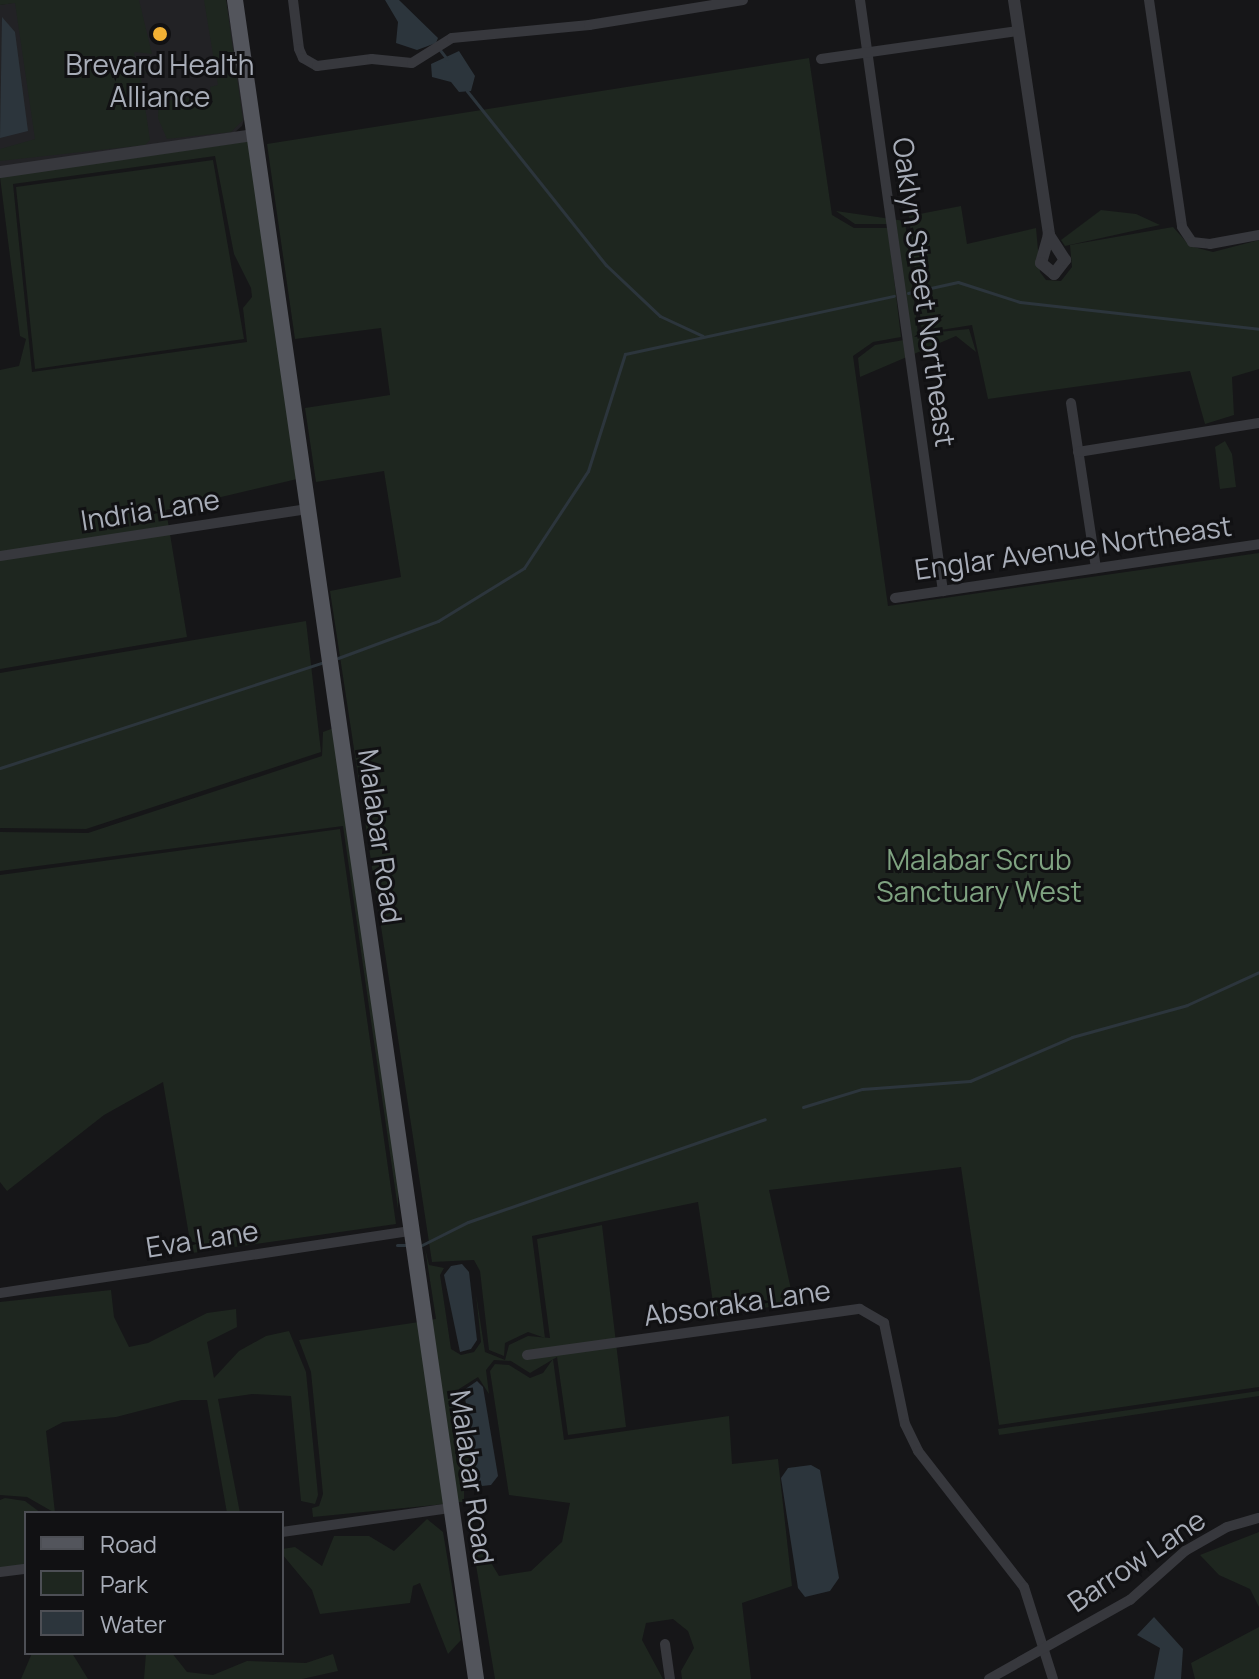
<!DOCTYPE html>
<html>
<head>
<meta charset="utf-8">
<style>
  body { margin:0 }
  #map { position:relative; width:1259px; height:1679px; overflow:hidden; background:#161618; font-family:Manrope,sans-serif }
  div>[style] { position:absolute }
  .built>* { inset:0; background:#222225 }
  .green>* { inset:0; background:#1e261f }
  .water>* { inset:0; background:#2c353c }
  .stream>* { height:3px; margin:-1.5px; padding:0 1.5px; transform-origin:1.5px; border-radius:1.5px; background:#2c353c }
  .minor>* { height:10px; margin:-5px; padding:0 5px; transform-origin:5px; border-radius:5px; background:#37383d }
  .tertiary>* { height:12px; margin:-6px; padding:0 6px; transform-origin:6px; border-radius:6px; background:#37383d }
  .primary>* { height:16px; margin:-8px; padding:0 8px; transform-origin:8px; border-radius:8px; background:#53555c }
  .dots>* { width:22px; height:22px; translate:-50% -50%; box-sizing:border-box; border:4px solid #111113; border-radius:50% }
  span { translate:-50% -50%; white-space:nowrap; text-align:center; line-height:1.15; -webkit-text-stroke:6px #111113; paint-order:stroke }
  .poi-label { font-size:28px; color:#a8adb8 }
  .street-label { font-size:28px; color:#a8adb8 }
  .park-label { font-size:28px; color:#7fa381 }
  .legend { position:absolute; left:24px; top:1511px; width:260px; height:144px; box-sizing:border-box; background:#111113; border:2px solid #4d4f55; margin:0; padding:10px 14px; list-style:none; font-size:24px; color:#a8adb8 }
  .legend li { display:flex; align-items:center; gap:16px; height:40px }
  .legend b { width:40px; border:2px solid #4d4f55 }
</style>
</head>
<body>
<div id="map">
  <div class="built">
    <div style="clip-path:polygon(29px 0,226px 0,246px 113px,242px 126px,235px 132px,0 167px,0 5px)"></div>
  </div>
  <div class="green">
    <div style="clip-path:polygon(0 0,139px 0,152px 54px,134px 52px,136px 67px,148px 74px,140px 73px,150px 140px,145px 145px,0 161px,0 149px,35px 139px,15px 3px,0 5px)"></div>
    <div style="clip-path:polygon(204px 0,226px 0,243px 120px,231px 132px,167px 139px,158px 118px,159px 94px,163px 93px,165px 101px,211px 95px,210px 87px,218px 85px)"></div>
    <div style="clip-path:polygon(809px 58px,832px 215px,854px 228px,888px 228px,901px 337px,873px 342px,853px 356px,888px 606px,1259px 553px,1259px 1387px,999px 1425px,961px 1167px,769px 1190px,794px 1303px,715px 1316px,698px 1202px,532px 1236px,545px 1338px,528px 1332px,505px 1343px,504px 1356px,489px 1350px,480px 1271px,474px 1260px,432px 1262px,330px 591px,401px 577px,384px 471px,316px 482px,305px 408px,390px 395px,381px 328px,295px 339px,267px 144px)"></div>
    <div style="clip-path:polygon(evenodd,250px 141px,297px 479px,166px 510px,187px 637px,0 669px,0 370px,19px 366px,26px 339px,20px 336px,0 177px,250px 141px,215px 156px,234px 254px,251px 288px,252px 297px,243px 308px,247px 342px,32px 372px,13px 184px,215px 156px)"></div>
    <div style="clip-path:polygon(213px 160px,244px 339px,35px 369px,16px 187px)"></div>
    <div style="clip-path:polygon(961px 206px,967px 244px,1036px 228px,1040px 272px,1046px 280px,1061px 281px,1072px 267px,1070px 245px,1173px 227px,1190px 246px,1213px 252px,1259px 240px,1259px 369px,1232px 377px,1234px 415px,1205px 424px,1190px 371px,988px 399px,972px 325px,922px 333px,909px 216px)"></div>
    <div style="clip-path:polygon(1101px 210px,1136px 214px,1160px 225px,1065px 246px,1061px 240px)"></div>
    <div style="clip-path:polygon(836px 211px,905px 221px,918px 334px,969px 329px,976px 352px,956px 336px,860px 377px,858px 358px,875px 345px,904px 340px,888px 224px,855px 224px)"></div>
    <div style="clip-path:polygon(1225px 441px,1232px 454px,1236px 487px,1220px 489px,1215px 447px)"></div>
    <div style="clip-path:polygon(306px 621px,321px 752px,86px 829px,0 828px,0 673px)"></div>
    <div style="clip-path:polygon(334px 728px,398px 1176px,398px 1209px,343px 826px,0 871px,0 832px,88px 833px,322px 756px,323px 732px)"></div>
    <div style="clip-path:polygon(340px 829px,396px 1224px,192px 1253px,163px 1082px,104px 1115px,7px 1191px,0 1182px,0 875px)"></div>
    <div style="clip-path:polygon(602px 1225px,626px 1427px,568px 1435px,557px 1357px,530px 1373px,511px 1361px,494px 1360px,486px 1370px,489px 1394px,478px 1377px,459px 1389px,471px 1476px,464px 1477px,464px 1502px,456px 1502px,430px 1320px,436px 1319px,425px 1248px,429px 1265px,444px 1268px,440px 1275px,451px 1349px,461px 1355px,474px 1352px,481px 1342px,476px 1294px,485px 1352px,505px 1360px,509px 1345px,528px 1336px,550px 1338px,537px 1239px)"></div>
    <div style="clip-path:polygon(111px 1290px,114px 1317px,129px 1347px,148px 1343px,207px 1313px,236px 1309px,237px 1327px,207px 1342px,214px 1378px,239px 1351px,266px 1336px,289px 1331px,306px 1372px,318px 1495px,315px 1504px,301px 1501px,291px 1396px,252px 1394px,218px 1399px,240px 1513px,227px 1513px,207px 1400px,182px 1400px,116px 1417px,63px 1422px,46px 1431px,55px 1513px,27px 1497px,0 1495px,0 1302px)"></div>
    <div style="clip-path:polygon(419px 1322px,445px 1504px,313px 1517px,312px 1508px,319px 1506px,323px 1494px,311px 1372px,299px 1340px)"></div>
    <div style="clip-path:polygon(553px 1359px,564px 1440px,729px 1416px,732px 1464px,778px 1459px,792px 1586px,742px 1603px,751px 1679px,682px 1679px,681px 1671px,694px 1648px,688px 1631px,673px 1619px,646px 1623px,642px 1640px,663px 1679px,495px 1679px,472px 1541px,479px 1543px,499px 1576px,531px 1571px,562px 1542px,570px 1503px,509px 1495px,490px 1371px,495px 1364px,509px 1365px,530px 1378px,543px 1373px)"></div>
    <div style="clip-path:polygon(1259px 1391px,1259px 1396px,999px 1435px,998px 1429px)"></div>
    <div style="clip-path:polygon(5px 1498px,25px 1501px,41px 1513px,26px 1513px,26px 1569px,0 1573px,0 1500px)"></div>
    <div style="clip-path:polygon(427px 1519px,443px 1532px,461px 1640px,448px 1654px,420px 1583px,413px 1586px,410px 1603px,320px 1614px,312px 1590px,282px 1554px,282px 1549px,295px 1547px,322px 1566px,334px 1536px,369px 1536px,394px 1551px)"></div>
    <div style="clip-path:polygon(1259px 1532px,1259px 1607px,1250px 1589px,1219px 1575px,1200px 1555px)"></div>
    <div style="clip-path:polygon(1259px 1627px,1259px 1679px,1195px 1679px,1191px 1663px)"></div>
    <div style="clip-path:polygon(32px 1653px,72px 1653px,88px 1679px,21px 1679px)"></div>
    <div style="clip-path:polygon(146px 1653px,172px 1653px,187px 1672px,213px 1675px,247px 1661px,306px 1663px,333px 1654px,338px 1671px,302px 1679px,144px 1679px)"></div>
  </div>
  <div class="water">
    <div style="clip-path:polygon(385px 0,399px 0,438px 38px,436px 43px,417px 50px,396px 43px,398px 22px)"></div>
    <div style="clip-path:polygon(2px 17px,15px 32px,28px 131px,0 138px)"></div>
    <div style="clip-path:polygon(459px 51px,475px 76px,471px 91px,459px 92px,451px 82px,432px 77px,431px 64px)"></div>
    <div style="clip-path:polygon(462px 1264px,469px 1272px,477px 1340px,471px 1349px,460px 1352px,444px 1275px,451px 1266px)"></div>
    <div style="clip-path:polygon(477px 1381px,483px 1387px,498px 1476px,491px 1485px,482px 1486px,476px 1477px,464px 1390px)"></div>
    <div style="clip-path:polygon(811px 1465px,820px 1470px,839px 1578px,830px 1591px,805px 1597px,798px 1588px,781px 1478px,788px 1468px)"></div>
    <div style="clip-path:polygon(1154px 1617px,1183px 1649px,1181px 1679px,1154px 1679px,1160px 1648px,1137px 1635px)"></div>
  </div>
  <div class="stream">
    <div style="left:440px;top:50px;width:11px;rotate:52deg"></div>
    <div style="left:467px;top:91px;width:223px;rotate:51.4deg"></div>
    <div style="left:606px;top:265px;width:74px;rotate:43.4deg"></div>
    <div style="left:660px;top:316px;width:47px;rotate:24.9deg"></div>
    <div style="left:908px;top:293px;width:51px;rotate:-12.4deg"></div>
    <div style="left:958px;top:282px;width:65px;rotate:17.9deg"></div>
    <div style="left:1020px;top:302px;width:241px;rotate:6.4deg"></div>
    <div style="left:338px;top:658px;width:107px;rotate:-20.3deg"></div>
    <div style="left:438px;top:621px;width:101px;rotate:-31.6deg"></div>
    <div style="left:524px;top:568px;width:116px;rotate:-56.6deg"></div>
    <div style="left:588px;top:471px;width:123px;rotate:-72.5deg"></div>
    <div style="left:625px;top:354px;width:275px;rotate:-12.2deg"></div>
    <div style="left:0;top:768px;width:339px;rotate:-18.1deg"></div>
    <div style="left:803px;top:1107px;width:62px;rotate:-17deg"></div>
    <div style="left:862px;top:1089px;width:108px;rotate:-4.2deg"></div>
    <div style="left:970px;top:1081px;width:111px;rotate:-23.3deg"></div>
    <div style="left:1072px;top:1037px;width:119px;rotate:-15.5deg"></div>
    <div style="left:1187px;top:1005px;width:79px;rotate:-24.6deg"></div>
    <div style="left:397px;top:1245px;width:8px"></div>
    <div style="left:422px;top:1245px;width:51px;rotate:-26.6deg"></div>
    <div style="left:468px;top:1222px;width:314px;rotate:-19.1deg"></div>
  </div>
  <div class="minor">
    <div style="left:293px;top:0;width:49px;rotate:83deg"></div>
    <div style="left:299px;top:49px;width:10px;rotate:66deg"></div>
    <div style="left:303px;top:58px;width:16px;rotate:30deg"></div>
    <div style="left:317px;top:66px;width:55px;rotate:-7.3deg"></div>
    <div style="left:372px;top:59px;width:40px;rotate:5.7deg"></div>
    <div style="left:412px;top:63px;width:47px;rotate:-32deg"></div>
    <div style="left:452px;top:38px;width:138px;rotate:-5.4deg"></div>
    <div style="left:589px;top:25px;width:156px;rotate:-9.2deg"></div>
    <div style="left:860px;top:0;width:597px;rotate:82.01deg"></div>
    <div style="left:1149px;top:0;width:229px;rotate:81.7deg"></div>
    <div style="left:1182px;top:227px;width:18px;rotate:56deg"></div>
    <div style="left:1192px;top:242px;width:18px;rotate:6deg"></div>
    <div style="left:1210px;top:244px;width:50px;rotate:-10.4deg"></div>
    <div style="left:821px;top:59px;width:199px;rotate:-8.1deg"></div>
    <div style="left:1071px;top:403px;width:167px;rotate:81.4deg"></div>
    <div style="left:1078px;top:452px;width:183px;rotate:-9.1deg"></div>
    <div style="left:0;top:556px;width:311px;rotate:-8.7deg"></div>
    <div style="left:895px;top:598px;width:368px;rotate:-8.4deg"></div>
    <div style="left:0;top:1293px;width:417px;rotate:-8.6deg"></div>
    <div style="left:527px;top:1355px;width:336px;rotate:-7.9deg"></div>
    <div style="left:860px;top:1309px;width:28px;rotate:30deg"></div>
    <div style="left:884px;top:1323px;width:103px;rotate:78.3deg"></div>
    <div style="left:905px;top:1424px;width:30px;rotate:64deg"></div>
    <div style="left:918px;top:1451px;width:172px;rotate:52.1deg"></div>
    <div style="left:1024px;top:1587px;width:96px;rotate:72.5deg"></div>
    <div style="left:282px;top:1532px;width:171px;rotate:-8.1deg"></div>
    <div style="left:0;top:1572px;width:26px;rotate:-7deg"></div>
    <div style="left:665px;top:1644px;width:35px;rotate:82deg"></div>
    <div style="left:989px;top:1679px;width:162px;rotate:-29.3deg"></div>
    <div style="left:1130px;top:1600px;width:74px;rotate:-41.7deg"></div>
    <div style="left:1185px;top:1551px;width:48px;rotate:-29.7deg"></div>
    <div style="left:1227px;top:1527px;width:33px;rotate:-16deg"></div>
  </div>
  <div class="tertiary">
    <div style="left:1014px;top:0;width:238px;rotate:81.5deg"></div>
    <div style="left:1049px;top:235px;width:29px;rotate:106deg"></div>
    <div style="left:1041px;top:263px;width:17px;rotate:40deg"></div>
    <div style="left:1054px;top:274px;width:18px;rotate:-52deg"></div>
    <div style="left:1065px;top:260px;width:30px;rotate:-123deg"></div>
    <div style="left:0;top:172px;width:257px;rotate:-8.3deg"></div>
  </div>
  <div class="primary">
    <div style="left:235px;top:0;width:1696px;rotate:81.83deg"></div>
  </div>
  <div class="dots">
    <div style="left:160px;top:34px;background:#f2b134"></div>
  </div>
  <div class="poi-label">
    <span style="left:160px;top:80px">Brevard Health<br>Alliance</span>
  </div>
  <div class="street-label">
    <span style="left:925px;top:292px;rotate:82deg">Oaklyn Street Northeast</span>
    <span style="left:150px;top:509px;rotate:-9deg">Indria Lane</span>
    <span style="left:1073px;top:547px;rotate:-8deg">Englar Avenue Northeast</span>
    <span style="left:381px;top:836px;rotate:82deg">Malabar Road</span>
    <span style="left:202px;top:1238px;rotate:-9deg">Eva Lane</span>
    <span style="left:737px;top:1302px;rotate:-8deg">Absoraka Lane</span>
    <span style="left:473px;top:1477px;rotate:82deg">Malabar Road</span>
    <span style="left:1136px;top:1560px;rotate:-34deg">Barrow Lane</span>
  </div>
  <div class="park-label">
    <span style="left:979px;top:875px">Malabar Scrub<br>Sanctuary West</span>
  </div>
  <ul class="legend">
  <li><b style="height:10px;background:#53555c"></b>Road</li>
  <li><b style="height:22px;background:#1e261f"></b>Park</li>
  <li><b style="height:22px;background:#2c353c"></b>Water</li>
  </ul>
</div>
</body>
</html>
